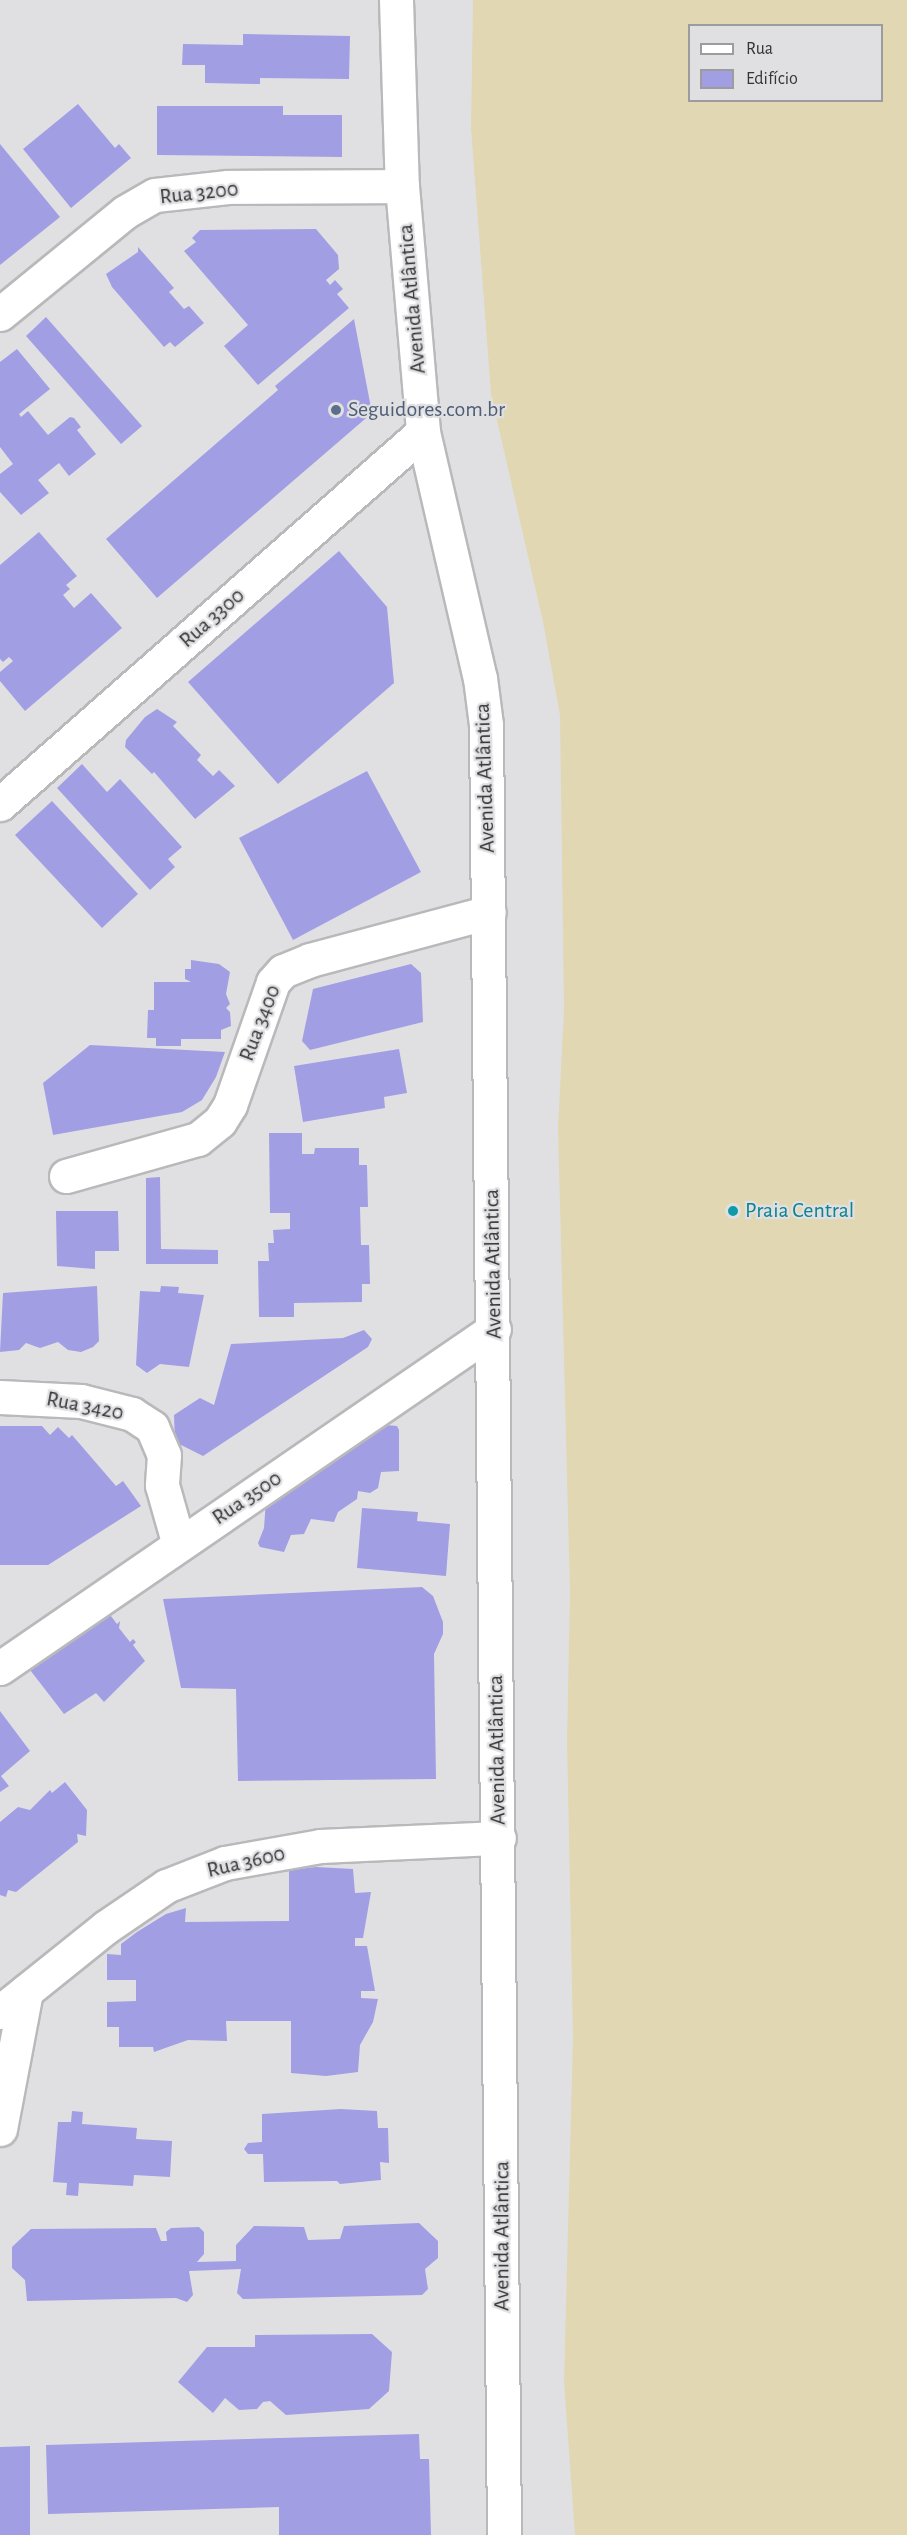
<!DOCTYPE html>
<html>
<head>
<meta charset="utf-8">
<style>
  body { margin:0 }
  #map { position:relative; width:907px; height:2535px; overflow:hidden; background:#e0e0e3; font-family:"Alegreya Sans",sans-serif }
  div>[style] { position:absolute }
  .sand>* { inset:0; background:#e1d7b2 }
  .building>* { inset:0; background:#a19ee4 }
  .roads { filter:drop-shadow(2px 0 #b9b9bb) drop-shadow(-2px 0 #b9b9bb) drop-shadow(0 2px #b9b9bb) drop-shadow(0 -2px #b9b9bb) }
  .minor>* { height:33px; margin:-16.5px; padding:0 16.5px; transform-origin:16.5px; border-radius:16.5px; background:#fff }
  .tertiary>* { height:33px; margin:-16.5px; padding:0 16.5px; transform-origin:16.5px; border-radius:16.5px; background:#fff }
  .primary>* { height:33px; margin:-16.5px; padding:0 16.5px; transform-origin:16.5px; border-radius:16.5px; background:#fff }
  .dots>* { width:16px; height:16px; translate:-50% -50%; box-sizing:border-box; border:3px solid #e0e0e3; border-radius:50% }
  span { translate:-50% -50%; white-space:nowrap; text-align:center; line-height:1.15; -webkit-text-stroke:4.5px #e0e0e3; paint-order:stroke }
  .street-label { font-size:22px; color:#353536 }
  .service-label { font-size:22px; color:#4e5e75 }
  .left { translate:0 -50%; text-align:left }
  .culture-label { font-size:22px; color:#0d838f }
  .legend { position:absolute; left:688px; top:24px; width:195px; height:78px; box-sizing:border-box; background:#e0e0e3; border:2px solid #9c9c9e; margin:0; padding:8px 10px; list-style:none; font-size:18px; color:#353536 }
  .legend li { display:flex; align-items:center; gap:12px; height:30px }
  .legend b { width:30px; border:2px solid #9c9c9e }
</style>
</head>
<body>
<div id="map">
  <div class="sand">
    <div style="clip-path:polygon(evenodd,473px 0,907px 0,907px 2535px,575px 2535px,564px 2381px,573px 2037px,567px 1740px,570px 1592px,558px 1129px,564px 1009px,560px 715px,543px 622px,491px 394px,471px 128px,473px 0,690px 26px,882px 26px,882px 100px,690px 100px,690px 26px)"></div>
  </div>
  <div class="building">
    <div style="clip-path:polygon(243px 34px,350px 36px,349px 79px,260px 78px,260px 84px,205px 83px,205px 65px,182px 65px,183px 44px,243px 45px)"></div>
    <div style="clip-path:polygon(78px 104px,115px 148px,119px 144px,131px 158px,71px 208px,23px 149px)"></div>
    <div style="clip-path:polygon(157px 106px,283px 106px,283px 115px,342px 115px,342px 157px,157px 155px)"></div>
    <div style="clip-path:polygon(0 144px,60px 217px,0 265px)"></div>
    <div style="clip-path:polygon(316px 229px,338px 255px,339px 269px,326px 280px,330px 285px,335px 280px,343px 289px,337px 294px,349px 308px,258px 385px,224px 346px,248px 325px,184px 251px,196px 242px,192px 238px,200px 230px)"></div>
    <div style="clip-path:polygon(138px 247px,174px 288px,169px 292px,184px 309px,189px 306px,204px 323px,175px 347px,170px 342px,164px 347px,112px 287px,106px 274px,138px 252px)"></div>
    <div style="clip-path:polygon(46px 317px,142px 426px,121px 444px,26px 336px)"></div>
    <div style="clip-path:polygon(354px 319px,372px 413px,157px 598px,106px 539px,278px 390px,275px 386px)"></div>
    <div style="clip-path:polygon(17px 349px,50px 389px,19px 414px,21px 417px,28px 411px,48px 435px,70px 417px,74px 418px,81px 427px,77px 430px,96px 454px,69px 476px,59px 463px,38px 480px,49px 493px,21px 515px,0 492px,0 474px,13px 464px,0 447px,0 362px)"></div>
    <div style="clip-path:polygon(39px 532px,77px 576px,66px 585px,70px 589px,63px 595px,74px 608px,91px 593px,122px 628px,25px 711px,0 681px,0 672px,13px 661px,9px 657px,3px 662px,0 659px,0 565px)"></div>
    <div style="clip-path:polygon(339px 551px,387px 607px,394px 683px,278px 784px,188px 682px)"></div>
    <div style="clip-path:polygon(157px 709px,177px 722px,173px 726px,201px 755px,197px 760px,213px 776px,219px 770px,235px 786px,195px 819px,154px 772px,152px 774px,125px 747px,126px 740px,145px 717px)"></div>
    <div style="clip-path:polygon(82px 764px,107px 792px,120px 779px,182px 847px,168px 859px,175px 867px,150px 890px,57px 788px)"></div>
    <div style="clip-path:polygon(367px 771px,421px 872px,293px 940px,239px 838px)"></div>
    <div style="clip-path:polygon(52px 801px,138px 894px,102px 928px,15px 835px)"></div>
    <div style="clip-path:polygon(191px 960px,219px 964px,230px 972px,226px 994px,230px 1004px,226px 1008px,230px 1012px,231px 1026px,221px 1030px,221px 1039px,181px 1039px,181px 1046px,156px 1046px,156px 1038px,147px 1038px,148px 1010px,154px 1010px,154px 982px,191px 982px,185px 979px,185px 969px,191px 969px)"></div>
    <div style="clip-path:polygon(411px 964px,421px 973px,423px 1022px,310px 1050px,302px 1041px,313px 989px)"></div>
    <div style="clip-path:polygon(90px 1045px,225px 1052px,216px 1077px,202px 1100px,182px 1112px,53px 1135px,43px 1083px)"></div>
    <div style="clip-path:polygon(399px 1049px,407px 1093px,384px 1097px,385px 1108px,303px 1122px,294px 1066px)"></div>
    <div style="clip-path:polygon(269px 1133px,302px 1133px,302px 1154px,314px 1154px,315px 1148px,359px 1148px,359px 1165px,367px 1165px,368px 1207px,360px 1207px,361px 1245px,369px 1245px,370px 1284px,362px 1284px,362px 1302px,294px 1303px,294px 1317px,259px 1317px,258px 1261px,269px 1261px,268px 1243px,274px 1243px,273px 1230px,290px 1229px,290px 1213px,270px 1213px)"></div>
    <div style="clip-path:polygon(160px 1177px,161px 1249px,218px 1250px,218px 1264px,146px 1264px,146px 1178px)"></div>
    <div style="clip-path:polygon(56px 1211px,118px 1211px,119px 1251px,95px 1251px,95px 1269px,57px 1266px)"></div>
    <div style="clip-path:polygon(97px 1286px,99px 1341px,93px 1347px,81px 1352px,68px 1350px,58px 1342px,40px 1348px,26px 1343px,19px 1350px,0 1352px,3px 1293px)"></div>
    <div style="clip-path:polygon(161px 1286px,179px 1287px,178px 1293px,204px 1295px,189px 1367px,160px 1364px,147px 1373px,136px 1365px,140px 1291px,160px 1292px)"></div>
    <div style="clip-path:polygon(364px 1330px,372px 1339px,368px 1347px,203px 1456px,175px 1442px,174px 1415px,200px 1398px,214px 1405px,231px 1344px,343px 1338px)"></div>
    <div style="clip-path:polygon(374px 1424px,397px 1426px,399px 1430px,399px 1471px,381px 1472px,378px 1488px,370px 1493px,358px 1491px,357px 1499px,338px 1512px,334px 1522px,311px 1519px,304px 1534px,291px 1535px,284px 1552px,260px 1547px,258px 1543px,264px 1528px,266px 1500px)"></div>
    <div style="clip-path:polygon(0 1426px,42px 1426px,50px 1435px,58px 1427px,69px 1438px,72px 1435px,116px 1486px,123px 1481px,141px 1506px,48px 1565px,0 1565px)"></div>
    <div style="clip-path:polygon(362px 1508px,418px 1512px,417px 1521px,450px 1524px,446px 1576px,357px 1568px)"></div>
    <div style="clip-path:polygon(422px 1587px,433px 1596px,443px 1622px,443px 1634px,434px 1654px,436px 1779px,238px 1781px,236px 1689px,181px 1688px,163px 1599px)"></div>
    <div style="clip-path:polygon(104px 1607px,117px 1624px,120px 1621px,119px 1628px,130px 1642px,133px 1639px,136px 1642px,133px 1645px,145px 1661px,104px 1702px,96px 1693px,64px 1714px,27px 1666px,41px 1663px,60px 1645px,85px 1630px)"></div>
    <div style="clip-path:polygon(0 1711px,30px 1751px,1px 1776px,9px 1786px,0 1792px)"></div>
    <div style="clip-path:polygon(65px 1782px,87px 1810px,86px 1836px,77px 1834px,78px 1842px,16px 1892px,8px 1890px,6px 1897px,0 1895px,0 1822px,18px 1807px,30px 1810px,50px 1790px,52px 1793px)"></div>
    <div style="clip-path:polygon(316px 1867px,353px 1869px,355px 1893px,371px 1892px,363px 1938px,355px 1938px,355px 1946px,367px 1946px,375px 1991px,361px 1991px,361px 1998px,378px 1999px,373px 2022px,360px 2045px,358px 2072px,326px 2076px,291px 2073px,291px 2021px,226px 2021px,227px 2041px,188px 2040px,154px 2052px,153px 2047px,119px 2047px,119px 2027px,107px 2027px,107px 2002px,136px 2001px,136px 1980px,107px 1980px,107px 1954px,121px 1955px,121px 1944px,137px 1932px,166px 1914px,186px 1908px,185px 1922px,289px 1921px,289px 1870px)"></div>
    <div style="clip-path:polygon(341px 2109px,377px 2111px,378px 2128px,388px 2128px,389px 2163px,380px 2162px,381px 2180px,340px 2184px,337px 2181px,264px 2182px,263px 2154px,248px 2154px,244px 2149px,248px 2143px,262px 2142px,262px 2114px)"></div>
    <div style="clip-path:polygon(72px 2111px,83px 2112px,82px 2124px,137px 2128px,136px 2139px,172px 2141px,170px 2177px,134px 2175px,133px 2186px,79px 2183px,78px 2196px,66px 2195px,67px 2183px,53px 2182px,58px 2122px,71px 2122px)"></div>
    <div style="clip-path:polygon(419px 2223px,438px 2241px,438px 2258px,425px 2269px,428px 2289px,422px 2295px,243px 2299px,237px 2293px,241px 2269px,189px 2271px,193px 2295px,187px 2302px,176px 2298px,27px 2301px,25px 2280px,12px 2268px,12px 2247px,31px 2229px,156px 2228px,161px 2241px,167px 2241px,166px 2232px,171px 2228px,199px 2227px,204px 2232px,204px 2254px,197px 2262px,236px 2261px,236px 2245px,254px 2226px,304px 2227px,308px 2240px,340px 2239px,344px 2226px)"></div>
    <div style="clip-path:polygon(372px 2334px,392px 2352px,389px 2391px,369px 2409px,286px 2415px,270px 2401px,263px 2402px,257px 2409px,239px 2410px,225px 2398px,213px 2413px,178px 2382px,207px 2347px,255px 2347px,255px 2335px)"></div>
    <div style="clip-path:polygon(419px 2434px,420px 2459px,429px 2459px,431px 2535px,279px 2535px,279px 2507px,48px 2514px,46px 2445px)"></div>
    <div style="clip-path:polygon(30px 2446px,30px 2535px,0 2535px,0 2447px)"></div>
  </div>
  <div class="roads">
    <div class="minor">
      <div style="left:0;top:314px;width:161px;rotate:-39.2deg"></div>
      <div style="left:125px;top:212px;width:34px;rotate:-30deg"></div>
      <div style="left:155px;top:195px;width:73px;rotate:-6.3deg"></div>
      <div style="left:228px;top:187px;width:174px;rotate:-0.3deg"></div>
      <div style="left:66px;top:1176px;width:137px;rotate:-15.7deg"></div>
      <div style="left:198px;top:1139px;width:28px;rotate:-39deg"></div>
      <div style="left:220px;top:1121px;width:19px;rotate:-58deg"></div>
      <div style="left:230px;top:1105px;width:130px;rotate:-70.7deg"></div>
      <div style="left:273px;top:982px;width:15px;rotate:-48deg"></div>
      <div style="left:283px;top:971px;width:29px;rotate:-22deg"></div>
      <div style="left:310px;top:960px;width:185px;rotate:-15deg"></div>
      <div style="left:0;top:1397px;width:81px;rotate:2.8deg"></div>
      <div style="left:81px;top:1401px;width:53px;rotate:14.3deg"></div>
      <div style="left:132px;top:1414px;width:24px;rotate:33deg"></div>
      <div style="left:152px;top:1427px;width:30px;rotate:67deg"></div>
      <div style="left:164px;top:1455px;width:30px;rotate:94deg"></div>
      <div style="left:162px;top:1485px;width:62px;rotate:74.2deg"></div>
      <div style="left:0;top:1668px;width:599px;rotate:-34.46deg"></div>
      <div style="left:0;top:2012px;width:136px;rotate:-38.7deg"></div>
      <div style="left:106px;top:1927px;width:73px;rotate:-34.3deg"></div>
      <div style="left:166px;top:1886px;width:63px;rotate:-21.3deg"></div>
      <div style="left:225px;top:1863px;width:97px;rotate:-10.1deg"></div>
      <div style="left:320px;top:1846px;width:179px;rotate:-2.6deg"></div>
      <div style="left:0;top:2129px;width:140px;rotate:-79.3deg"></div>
    </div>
    <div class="tertiary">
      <div style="left:0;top:804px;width:563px;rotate:-41.33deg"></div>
    </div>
    <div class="primary">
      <div style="left:396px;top:0;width:186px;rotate:88.2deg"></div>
      <div style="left:402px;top:186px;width:247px;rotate:85.1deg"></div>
      <div style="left:423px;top:432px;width:253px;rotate:77deg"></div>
      <div style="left:480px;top:678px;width:47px;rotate:82.7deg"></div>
      <div style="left:486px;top:725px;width:1810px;rotate:89.43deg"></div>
    </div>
  </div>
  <div class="dots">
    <div style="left:336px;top:410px;background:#5c6f8a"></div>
    <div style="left:733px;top:1211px;background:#0f9aa8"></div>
  </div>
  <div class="street-label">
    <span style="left:199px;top:193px;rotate:-6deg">Rua 3200</span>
    <span style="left:412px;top:299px;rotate:-95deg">Avenida Atlântica</span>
    <span style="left:212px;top:618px;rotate:-41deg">Rua 3300</span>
    <span style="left:485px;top:778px;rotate:-92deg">Avenida Atlântica</span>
    <span style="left:260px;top:1023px;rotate:-69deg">Rua 3400</span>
    <span style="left:493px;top:1264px;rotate:-91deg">Avenida Atlântica</span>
    <span style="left:85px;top:1406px;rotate:11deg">Rua 3420</span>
    <span style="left:247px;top:1498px;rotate:-34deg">Rua 3500</span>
    <span style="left:497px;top:1750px;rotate:-91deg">Avenida Atlântica</span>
    <span style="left:246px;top:1862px;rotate:-13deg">Rua 3600</span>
    <span style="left:502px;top:2236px;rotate:-90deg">Avenida Atlântica</span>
  </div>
  <div class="service-label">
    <span class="left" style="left:348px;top:410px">Seguidores.com.br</span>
  </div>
  <div class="culture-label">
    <span class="left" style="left:745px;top:1211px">Praia Central</span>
  </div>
  <ul class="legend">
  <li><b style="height:8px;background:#fff"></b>Rua</li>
  <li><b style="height:16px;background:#a19ee4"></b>Edifício</li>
  </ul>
</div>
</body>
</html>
